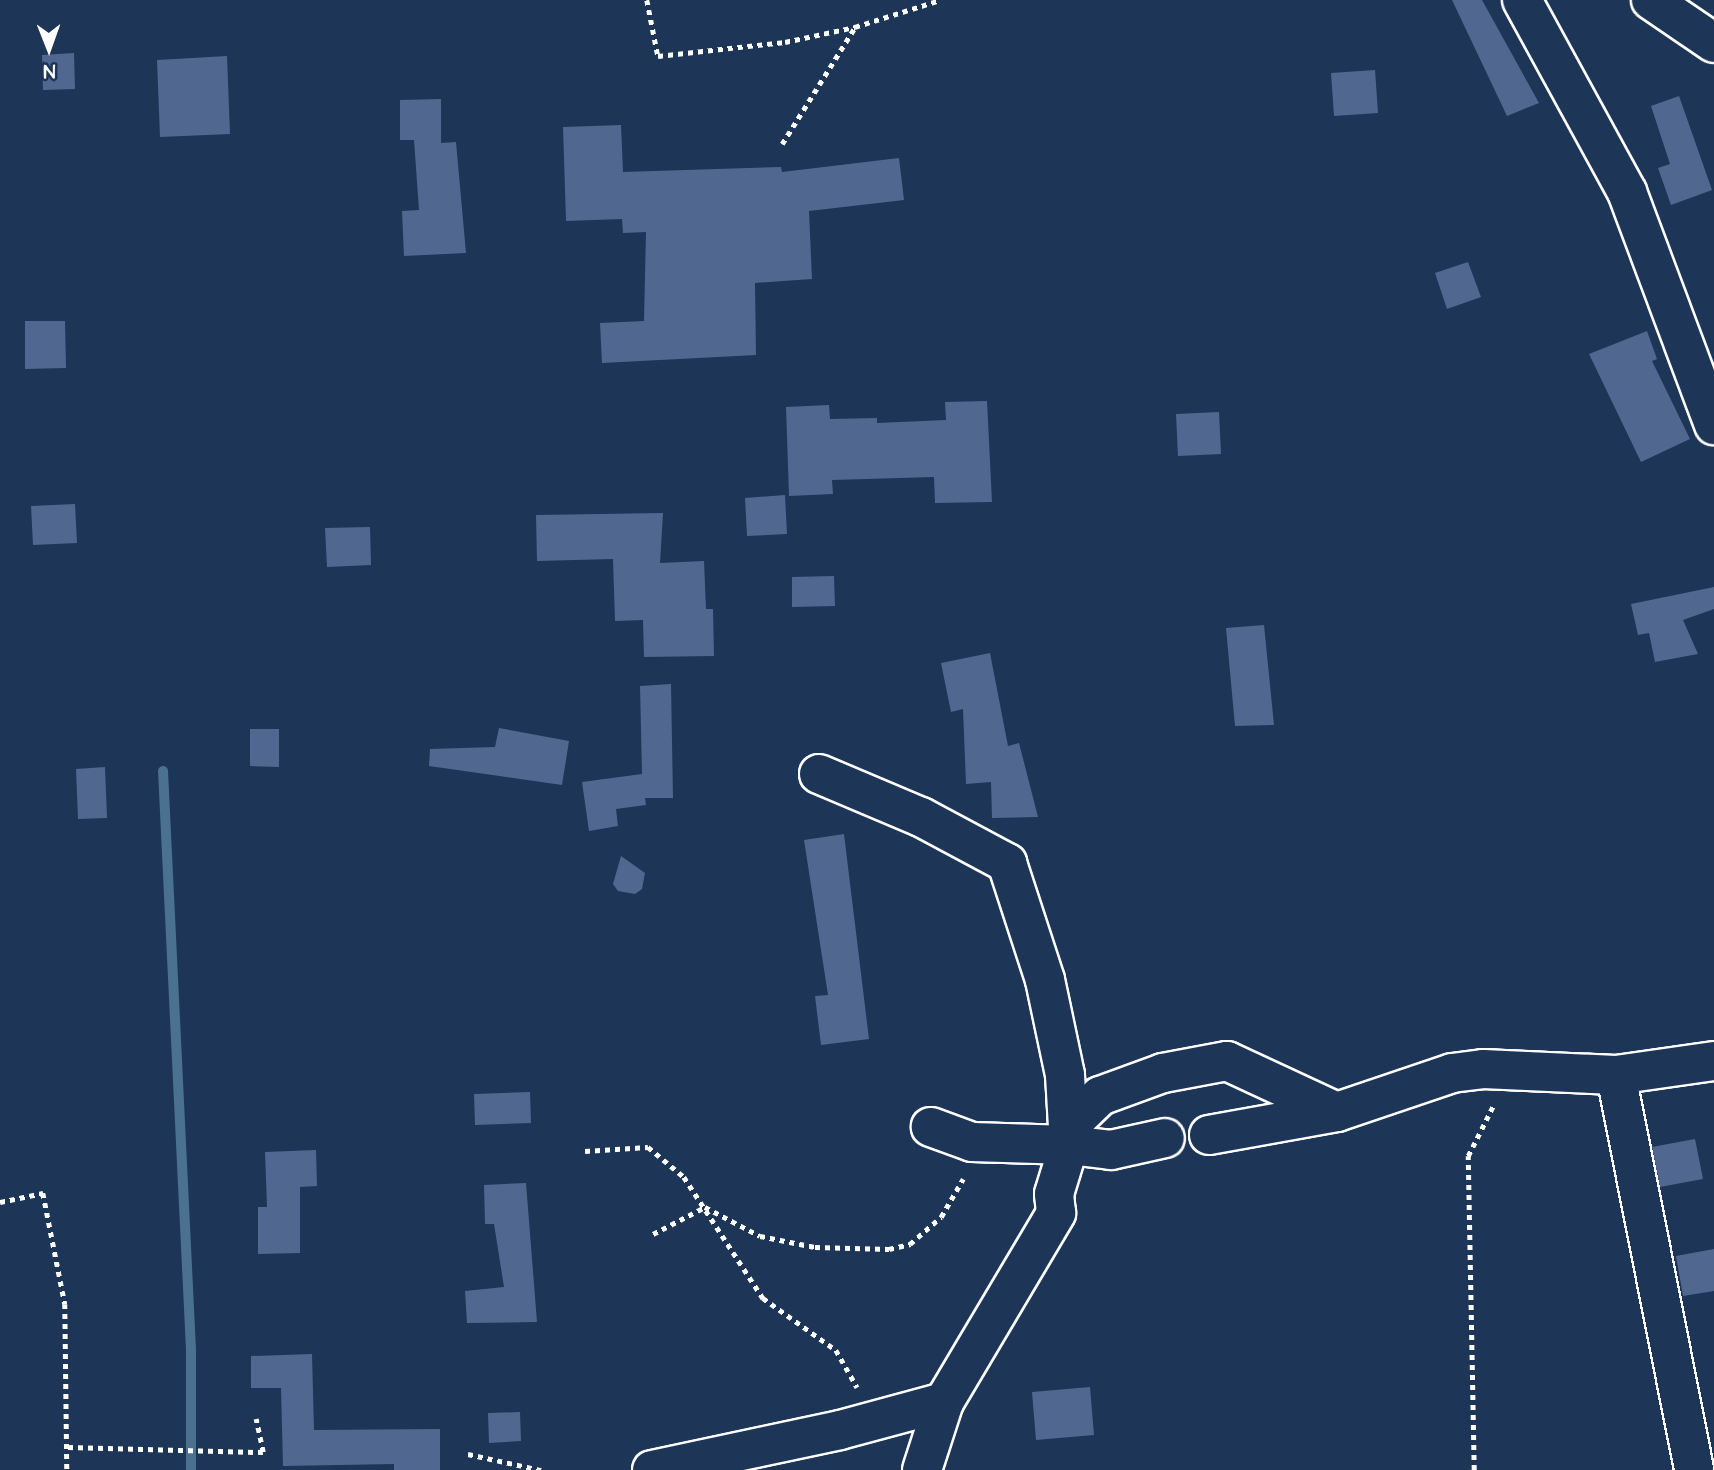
<!DOCTYPE html>
<html>
<head>
<meta charset="utf-8">
<style>
  body { margin:0 }
  #map { position:relative; width:1714px; height:1470px; overflow:hidden; background:#1d3557; font-family:"Architects Daughter",sans-serif }
  div>[style] { position:absolute }
  .stream>* { height:10px; margin:-5px; padding:0 5px; transform-origin:5px; border-radius:5px; background:#4b7191 }
  .building>* { inset:0; background:#50688f }
  .path>* { height:4.5px; margin-top:-2.25px; transform-origin:0; background:repeating-linear-gradient(90deg,#fff 0 5px,transparent 0 10px) }
  .roads { filter:drop-shadow(2px 0 #fff) drop-shadow(-2px 0 #fff) drop-shadow(0 2px #fff) drop-shadow(0 -2px #fff) }
  .minor>* { height:38px; margin:-19px; padding:0 19px; transform-origin:19px; border-radius:19px; background:#1d3557 }
  span { translate:-50% -50%; white-space:nowrap; text-align:center; line-height:1.15; -webkit-text-stroke:7px #1d3557; paint-order:stroke }
  .north { position:absolute; left:14px; top:14px; width:70px; height:70px; -webkit-text-stroke:5px #1d3557; paint-order:stroke; rotate:179deg; font-size:19px; font-weight:700; line-height:28px; text-align:center; color:#fff }
  .north::after { content:''; display:block; margin:auto; width:24px; height:32px; background:#fff; clip-path:polygon(50% 0,100% 100%,50% 72%,0 100%) }
</style>
</head>
<body>
<div id="map">
  <div class="stream">
    <div style="left:163px;top:771px;width:580px;rotate:87.23deg"></div>
    <div style="left:191px;top:1350px;width:120px;rotate:90deg"></div>
  </div>
  <div class="building">
    <div style="clip-path:polygon(1452px 0,1482px 0,1539px 103px,1507px 116px)"></div>
    <div style="clip-path:polygon(74px 53px,75px 89px,43px 90px,42px 55px)"></div>
    <div style="clip-path:polygon(227px 56px,230px 134px,160px 137px,157px 60px)"></div>
    <div style="clip-path:polygon(1375px 70px,1378px 113px,1334px 116px,1331px 73px)"></div>
    <div style="clip-path:polygon(1679px 96px,1712px 190px,1671px 205px,1658px 168px,1670px 164px,1651px 106px)"></div>
    <div style="clip-path:polygon(441px 99px,441px 143px,456px 142px,466px 253px,404px 256px,402px 211px,419px 210px,414px 140px,400px 140px,400px 100px)"></div>
    <div style="clip-path:polygon(621px 125px,623px 172px,781px 167px,782px 172px,899px 158px,904px 200px,809px 211px,812px 279px,755px 283px,756px 355px,602px 363px,600px 323px,644px 321px,646px 232px,623px 233px,622px 219px,566px 221px,563px 127px)"></div>
    <div style="clip-path:polygon(1468px 262px,1481px 297px,1447px 309px,1435px 273px)"></div>
    <div style="clip-path:polygon(25px 321px,65px 321px,66px 368px,25px 369px)"></div>
    <div style="clip-path:polygon(1647px 331px,1657px 359px,1652px 361px,1690px 439px,1641px 462px,1589px 354px)"></div>
    <div style="clip-path:polygon(987px 401px,992px 502px,935px 503px,934px 477px,832px 480px,833px 494px,789px 496px,786px 407px,829px 405px,830px 419px,877px 418px,877px 423px,946px 420px,945px 402px)"></div>
    <div style="clip-path:polygon(1219px 412px,1221px 454px,1178px 456px,1176px 414px)"></div>
    <div style="clip-path:polygon(785px 495px,787px 534px,747px 536px,745px 498px)"></div>
    <div style="clip-path:polygon(75px 504px,77px 543px,33px 545px,31px 506px)"></div>
    <div style="clip-path:polygon(663px 513px,660px 563px,704px 561px,706px 609px,713px 609px,714px 656px,644px 657px,643px 620px,615px 621px,613px 559px,537px 561px,536px 515px)"></div>
    <div style="clip-path:polygon(370px 527px,371px 565px,327px 567px,325px 528px)"></div>
    <div style="clip-path:polygon(834px 576px,835px 606px,792px 607px,792px 577px)"></div>
    <div style="clip-path:polygon(1714px 587px,1714px 609px,1683px 620px,1698px 654px,1655px 662px,1649px 633px,1638px 635px,1631px 604px)"></div>
    <div style="clip-path:polygon(1264px 625px,1274px 725px,1235px 726px,1226px 628px)"></div>
    <div style="clip-path:polygon(990px 653px,1008px 746px,1019px 743px,1038px 817px,992px 818px,991px 782px,966px 784px,963px 709px,951px 712px,941px 663px)"></div>
    <div style="clip-path:polygon(671px 684px,673px 798px,645px 798px,646px 805px,616px 809px,618px 826px,589px 831px,582px 782px,642px 774px,640px 686px)"></div>
    <div style="clip-path:polygon(499px 728px,569px 741px,562px 785px,429px 766px,430px 749px,495px 747px)"></div>
    <div style="clip-path:polygon(250px 729px,279px 729px,279px 767px,250px 766px)"></div>
    <div style="clip-path:polygon(105px 767px,107px 818px,78px 819px,76px 769px)"></div>
    <div style="clip-path:polygon(844px 834px,869px 1039px,821px 1045px,815px 996px,828px 995px,804px 840px)"></div>
    <div style="clip-path:polygon(621px 856px,645px 873px,642px 889px,635px 894px,618px 891px,613px 884px)"></div>
    <div style="clip-path:polygon(530px 1092px,531px 1123px,475px 1125px,474px 1094px)"></div>
    <div style="clip-path:polygon(1695px 1139px,1703px 1179px,1660px 1187px,1652px 1147px)"></div>
    <div style="clip-path:polygon(316px 1150px,317px 1186px,300px 1187px,300px 1253px,258px 1254px,258px 1207px,267px 1207px,265px 1152px)"></div>
    <div style="clip-path:polygon(526px 1183px,537px 1322px,467px 1323px,465px 1291px,504px 1287px,494px 1224px,485px 1224px,484px 1185px)"></div>
    <div style="clip-path:polygon(1714px 1249px,1714px 1291px,1683px 1296px,1676px 1256px)"></div>
    <div style="clip-path:polygon(312px 1354px,314px 1430px,440px 1429px,440px 1470px,394px 1470px,394px 1464px,283px 1466px,281px 1388px,251px 1388px,251px 1356px)"></div>
    <div style="clip-path:polygon(1090px 1387px,1094px 1435px,1036px 1440px,1032px 1392px)"></div>
    <div style="clip-path:polygon(520px 1412px,521px 1441px,489px 1443px,488px 1413px)"></div>
  </div>
  <div class="path">
    <div style="left:647px;top:0;width:57px;rotate:78.9deg"></div>
    <div style="left:658px;top:56px;width:128px;rotate:-6.3deg"></div>
    <div style="left:785px;top:42px;width:72px;rotate:-12.1deg"></div>
    <div style="left:782px;top:144px;width:138px;rotate:-58deg"></div>
    <div style="left:855px;top:27px;width:89px;rotate:-17.6deg"></div>
    <div style="left:585px;top:1151px;width:63px;rotate:-3.6deg"></div>
    <div style="left:648px;top:1147px;width:47px;rotate:39.8deg"></div>
    <div style="left:684px;top:1177px;width:145px;rotate:56.9deg"></div>
    <div style="left:763px;top:1298px;width:90px;rotate:35.5deg"></div>
    <div style="left:836px;top:1350px;width:43px;rotate:60.4deg"></div>
    <div style="left:0;top:1202px;width:44px;rotate:-11.8deg"></div>
    <div style="left:43px;top:1193px;width:113px;rotate:78.8deg"></div>
    <div style="left:65px;top:1304px;width:166px;rotate:89.3deg"></div>
    <div style="left:653px;top:1234px;width:59px;rotate:-27.4deg"></div>
    <div style="left:705px;top:1207px;width:62px;rotate:27.8deg"></div>
    <div style="left:760px;top:1236px;width:56px;rotate:11.3deg"></div>
    <div style="left:815px;top:1247px;width:74px;rotate:1.5deg"></div>
    <div style="left:889px;top:1249px;width:22px;rotate:-13deg"></div>
    <div style="left:910px;top:1244px;width:41px;rotate:-41.1deg"></div>
    <div style="left:941px;top:1217px;width:44px;rotate:-59.9deg"></div>
    <div style="left:68px;top:1447px;width:195px;rotate:1.5deg"></div>
    <div style="left:263px;top:1452px;width:34px;rotate:-102deg"></div>
    <div style="left:468px;top:1454px;width:75px;rotate:12.4deg"></div>
    <div style="left:1474px;top:1470px;width:314px;rotate:-91.1deg"></div>
    <div style="left:1468px;top:1156px;width:56px;rotate:-63.4deg"></div>
  </div>
  <div class="roads">
    <div class="minor">
      <div style="left:1522px;top:0;width:219px;rotate:61.3deg"></div>
      <div style="left:1627px;top:192px;width:249px;rotate:69.5deg"></div>
      <div style="left:1651px;top:0;width:76px;rotate:34.3deg"></div>
      <div style="left:819px;top:774px;width:111px;rotate:22.9deg"></div>
      <div style="left:921px;top:817px;width:98px;rotate:28.1deg"></div>
      <div style="left:1007px;top:863px;width:123px;rotate:72deg"></div>
      <div style="left:1045px;top:980px;width:97px;rotate:78.1deg"></div>
      <div style="left:1065px;top:1075px;width:70px;rotate:86.7deg"></div>
      <div style="left:1069px;top:1145px;width:97px;rotate:-178.2deg"></div>
      <div style="left:972px;top:1142px;width:44px;rotate:-159.9deg"></div>
      <div style="left:1616px;top:1075px;width:403px;rotate:78.8deg"></div>
      <div style="left:1069px;top:1126px;width:43px;rotate:-44.1deg"></div>
      <div style="left:1100px;top:1096px;width:67px;rotate:-20.1deg"></div>
      <div style="left:1163px;top:1073px;width:65px;rotate:-10.6deg"></div>
      <div style="left:1227px;top:1061px;width:121px;rotate:24.9deg"></div>
      <div style="left:1209px;top:1135px;width:130px;rotate:-10.2deg"></div>
      <div style="left:1337px;top:1112px;width:121px;rotate:-18.7deg"></div>
      <div style="left:1452px;top:1073px;width:31px;rotate:-7deg"></div>
      <div style="left:1483px;top:1069px;width:133px;rotate:2.6deg"></div>
      <div style="left:1616px;top:1075px;width:99px;rotate:-8.1deg"></div>
      <div style="left:652px;top:1470px;width:192px;rotate:-12deg"></div>
      <div style="left:840px;top:1430px;width:108px;rotate:-15.1deg"></div>
      <div style="left:922px;top:1470px;width:71px;rotate:-72.1deg"></div>
      <div style="left:944px;top:1402px;width:220px;rotate:-59.3deg"></div>
      <div style="left:1056px;top:1213px;width:19px;rotate:-96deg"></div>
      <div style="left:1054px;top:1194px;width:51px;rotate:-73deg"></div>
      <div style="left:1069px;top:1145px;width:42px;rotate:6.8deg"></div>
      <div style="left:1111px;top:1150px;width:55px;rotate:-12.5deg"></div>
    </div>
  </div>
  <div class="north">N</div>
</div>
</body>
</html>
